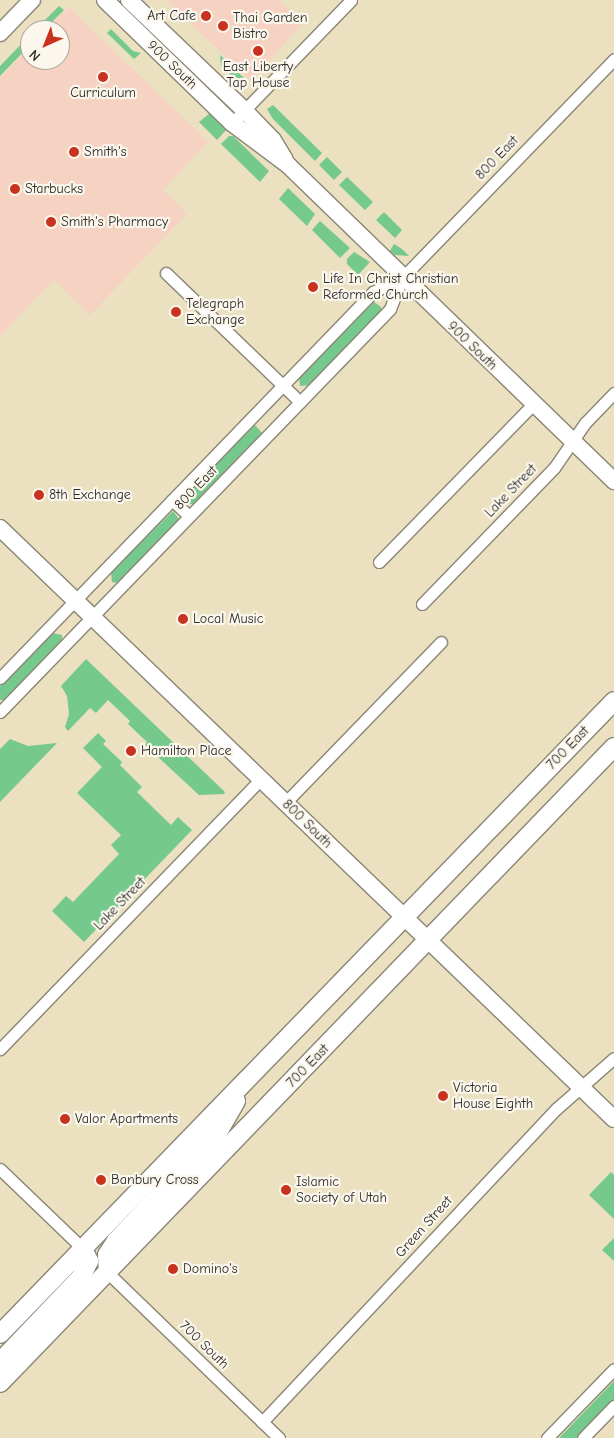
<!DOCTYPE html>
<html>
<head>
<meta charset="utf-8">
<style>
  body { margin:0 }
  #map { position:relative; width:614px; height:1438px; overflow:hidden; background:#ebe1c0; font-family:"Comic Neue",sans-serif }
  div>[style] { position:absolute }
  .built>* { inset:0; background:#f5d2c2 }
  .green>* { inset:0; background:#75c98c }
  .roads { filter:drop-shadow(1px 0 #8b8676) drop-shadow(-1px 0 #8b8676) drop-shadow(0 1px #8b8676) drop-shadow(0 -1px #8b8676) }
  .street>* { height:11px; margin:-5.5px; padding:0 5.5px; transform-origin:5.5px; border-radius:5.5px; background:#fff }
  .secondary>* { height:16px; margin:-8px; padding:0 8px; transform-origin:8px; border-radius:8px; background:#fff }
  .primary>* { height:18px; margin:-9px; padding:0 9px; transform-origin:9px; border-radius:9px; background:#fff }
  .dots>* { width:14px; height:14px; translate:-50% -50%; box-sizing:border-box; border:2px solid #fbf7ec; border-radius:50% }
  span { translate:-50% -50%; white-space:nowrap; text-align:center; line-height:1.15; -webkit-text-stroke:4.5px #fbf7ec; paint-order:stroke }
  .poi-label { font-size:14px; color:#2b2b2b }
  .right { translate:-100% -50%; text-align:right }
  .left { translate:0 -50%; text-align:left }
  .street-label { font-size:14px; color:#2b2b2b }
  .north { position:absolute; left:20px; top:20px; width:50px; height:50px; box-sizing:border-box; background:#fbf7ec; border:1px solid #a8a59f; border-radius:50%; rotate:224deg; font-size:14px; font-weight:700; line-height:20px; text-align:center; color:#2b2b2b }
  .north::after { content:''; display:block; margin:auto; width:18px; height:22px; background:#c8321e; clip-path:polygon(50% 0,100% 100%,50% 72%,0 100%) }
</style>
</head>
<body>
<div id="map">
  <div class="built">
    <div style="clip-path:polygon(166px 0,279px 0,303px 23px,251px 81px)"></div>
    <div style="clip-path:polygon(69px 7px,208px 142px,163px 190px,187px 214px,90px 315px,54px 280px,0 336px,0 78px,30px 47px,30px 60px,60px 60px,60px 30px,46px 30px)"></div>
  </div>
  <div class="green">
    <div style="clip-path:polygon(59px 6px,64px 10px,44px 30px,35px 30px)"></div>
    <div style="clip-path:polygon(111px 29px,133px 51px,141px 53px,134px 59px,107px 33px)"></div>
    <div style="clip-path:polygon(30px 35px,30px 45px,0 76px,0 66px)"></div>
    <div style="clip-path:polygon(220px 55px,244px 78px,246px 82px,242px 86px,221px 66px)"></div>
    <div style="clip-path:polygon(273px 105px,322px 153px,315px 161px,273px 119px,267px 109px)"></div>
    <div style="clip-path:polygon(210px 113px,226px 130px,217px 140px,199px 122px)"></div>
    <div style="clip-path:polygon(229px 136px,233px 136px,269px 171px,260px 182px,221px 144px)"></div>
    <div style="clip-path:polygon(327px 157px,342px 172px,334px 180px,319px 165px)"></div>
    <div style="clip-path:polygon(347px 177px,373px 202px,365px 210px,339px 185px)"></div>
    <div style="clip-path:polygon(288px 188px,315px 214px,307px 226px,279px 199px)"></div>
    <div style="clip-path:polygon(384px 212px,402px 230px,395px 238px,376px 220px)"></div>
    <div style="clip-path:polygon(320px 221px,350px 248px,340px 258px,312px 230px)"></div>
    <div style="clip-path:polygon(394px 244px,402px 249px,409px 256px,395px 255px,390px 251px)"></div>
    <div style="clip-path:polygon(354px 252px,370px 262px,358px 275px,347px 264px,347px 259px)"></div>
    <div style="clip-path:polygon(374px 302px,381px 307px,381px 311px,311px 385px,300px 386px,299px 377px)"></div>
    <div style="clip-path:polygon(255px 425px,262px 433px,193px 504px,188px 504px,186px 494px)"></div>
    <div style="clip-path:polygon(173px 511px,179px 519px,118px 583px,112px 582px,111px 572px)"></div>
    <div style="clip-path:polygon(52px 633px,62px 635px,62px 642px,5px 700px,0 700px,0 686px)"></div>
    <div style="clip-path:polygon(86px 659px,225px 792px,224px 794px,199px 795px,145px 745px,147px 742px,128px 724px,130px 721px,108px 700px,96px 713px,90px 708px,68px 731px,65px 727px,69px 714px,67px 696px,61px 686px)"></div>
    <div style="clip-path:polygon(98px 733px,106px 741px,103px 744px,122px 762px,120px 765px,142px 787px,137px 792px,171px 825px,178px 817px,192px 830px,84px 942px,52px 911px,66px 896px,73px 902px,119px 854px,111px 845px,121px 835px,77px 793px,102px 767px,83px 748px)"></div>
    <div style="clip-path:polygon(10px 739px,28px 746px,57px 743px,0 802px,0 749px)"></div>
    <div style="clip-path:polygon(611px 1172px,614px 1175px,614px 1219px,589px 1195px)"></div>
    <div style="clip-path:polygon(614px 1238px,614px 1261px,602px 1250px)"></div>
    <div style="clip-path:polygon(614px 1381px,614px 1400px,578px 1438px,559px 1438px)"></div>
  </div>
  <div class="roads">
    <div class="street">
      <div style="left:232px;top:123px;width:171px;rotate:-45.9deg"></div>
      <div style="left:166px;top:273px;width:186px;rotate:43.9deg"></div>
      <div style="left:172px;top:500px;width:23px;rotate:43deg"></div>
      <div style="left:379px;top:562px;width:221px;rotate:-45.7deg"></div>
      <div style="left:422px;top:604px;width:190px;rotate:-45.9deg"></div>
      <div style="left:554px;top:468px;width:55px;rotate:-55.4deg"></div>
      <div style="left:585px;top:423px;width:42px;rotate:-46deg"></div>
      <div style="left:0;top:678px;width:537px;rotate:-45.98deg"></div>
      <div style="left:373px;top:292px;width:32px;rotate:-26deg"></div>
      <div style="left:402px;top:278px;width:305px;rotate:-45.9deg"></div>
      <div style="left:0;top:712px;width:561px;rotate:-45.94deg"></div>
      <div style="left:390px;top:309px;width:33px;rotate:-69deg"></div>
      <div style="left:285px;top:803px;width:224px;rotate:-45.9deg"></div>
      <div style="left:0;top:1049px;width:376px;rotate:-46deg"></div>
      <div style="left:0;top:1169px;width:115px;rotate:43.9deg"></div>
      <div style="left:108px;top:1273px;width:238px;rotate:44deg"></div>
      <div style="left:262px;top:1422px;width:429px;rotate:-46.8deg"></div>
      <div style="left:556px;top:1109px;width:77px;rotate:-41.3deg"></div>
      <div style="left:547px;top:1438px;width:96px;rotate:-45.8deg"></div>
      <div style="left:583px;top:1438px;width:45px;rotate:-45.9deg"></div>
    </div>
    <div class="secondary">
      <div style="left:105px;top:0;width:177px;rotate:44.1deg"></div>
      <div style="left:232px;top:123px;width:71px;rotate:37deg"></div>
      <div style="left:289px;top:166px;width:453px;rotate:44.1deg"></div>
      <div style="left:129px;top:0;width:159px;rotate:43.7deg"></div>
      <div style="left:244px;top:110px;width:42px;rotate:46deg"></div>
      <div style="left:273px;top:140px;width:23px;rotate:59deg"></div>
      <div style="left:0;top:33px;width:46px;rotate:-45.9deg"></div>
      <div style="left:0;top:528px;width:852px;rotate:43.91deg"></div>
    </div>
    <div class="primary">
      <div style="left:108px;top:1273px;width:18px;rotate:-93deg"></div>
      <div style="left:107px;top:1255px;width:17px;rotate:-57deg"></div>
      <div style="left:116px;top:1241px;width:147px;rotate:-46.7deg"></div>
      <div style="left:217px;top:1134px;width:38px;rotate:-60deg"></div>
      <div style="left:0;top:1334px;width:882px;rotate:-45.87deg"></div>
      <div style="left:0;top:1362px;width:117px;rotate:-46.4deg"></div>
      <div style="left:81px;top:1277px;width:18px;rotate:-63deg"></div>
      <div style="left:89px;top:1261px;width:13px;rotate:-117deg"></div>
      <div style="left:0;top:1383px;width:884px;rotate:-46.01deg"></div>
    </div>
  </div>
  <div class="dots">
    <div style="left:206px;top:16px;background:#c8321e"></div>
    <div style="left:223px;top:26px;background:#c8321e"></div>
    <div style="left:258px;top:51px;background:#c8321e"></div>
    <div style="left:103px;top:77px;background:#c8321e"></div>
    <div style="left:74px;top:152px;background:#c8321e"></div>
    <div style="left:15px;top:189px;background:#c8321e"></div>
    <div style="left:51px;top:222px;background:#c8321e"></div>
    <div style="left:313px;top:287px;background:#c8321e"></div>
    <div style="left:176px;top:312px;background:#c8321e"></div>
    <div style="left:39px;top:495px;background:#c8321e"></div>
    <div style="left:183px;top:619px;background:#c8321e"></div>
    <div style="left:131px;top:751px;background:#c8321e"></div>
    <div style="left:443px;top:1096px;background:#c8321e"></div>
    <div style="left:65px;top:1119px;background:#c8321e"></div>
    <div style="left:101px;top:1180px;background:#c8321e"></div>
    <div style="left:286px;top:1190px;background:#c8321e"></div>
    <div style="left:173px;top:1269px;background:#c8321e"></div>
  </div>
  <div class="poi-label">
    <span class="right" style="left:196px;top:16px">Art Cafe</span>
    <span class="left" style="left:233px;top:26px">Thai Garden<br>Bistro</span>
    <span style="left:258px;top:75px">East Liberty<br>Tap House</span>
    <span style="left:103px;top:93px">Curriculum</span>
    <span class="left" style="left:84px;top:152px">Smith's</span>
    <span class="left" style="left:25px;top:189px">Starbucks</span>
    <span class="left" style="left:61px;top:222px">Smith's Pharmacy</span>
    <span class="left" style="left:323px;top:287px">Life In Christ Christian<br>Reformed Church</span>
    <span class="left" style="left:186px;top:312px">Telegraph<br>Exchange</span>
    <span class="left" style="left:49px;top:495px">8th Exchange</span>
    <span class="left" style="left:193px;top:619px">Local Music</span>
    <span class="left" style="left:141px;top:751px">Hamilton Place</span>
    <span class="left" style="left:453px;top:1096px">Victoria<br>House Eighth</span>
    <span class="left" style="left:75px;top:1119px">Valor Apartments</span>
    <span class="left" style="left:111px;top:1180px">Banbury Cross</span>
    <span class="left" style="left:296px;top:1190px">Islamic<br>Society of Utah</span>
    <span class="left" style="left:183px;top:1269px">Domino's</span>
  </div>
  <div class="street-label">
    <span style="left:172px;top:65px;rotate:44deg">900 South</span>
    <span style="left:497px;top:158px;rotate:-46deg">800 East</span>
    <span style="left:472px;top:346px;rotate:44deg">900 South</span>
    <span style="left:196px;top:488px;rotate:-46deg">800 East</span>
    <span style="left:511px;top:491px;rotate:-46deg">Lake Street</span>
    <span style="left:568px;top:748px;rotate:-46deg">700 East</span>
    <span style="left:307px;top:824px;rotate:44deg">800 South</span>
    <span style="left:120px;top:904px;rotate:-46deg">Lake Street</span>
    <span style="left:308px;top:1066px;rotate:-46deg">700 East</span>
    <span style="left:424px;top:1227px;rotate:-48deg">Green Street</span>
    <span style="left:204px;top:1345px;rotate:44deg">700 South</span>
  </div>
  <div class="north">N</div>
</div>
</body>
</html>
